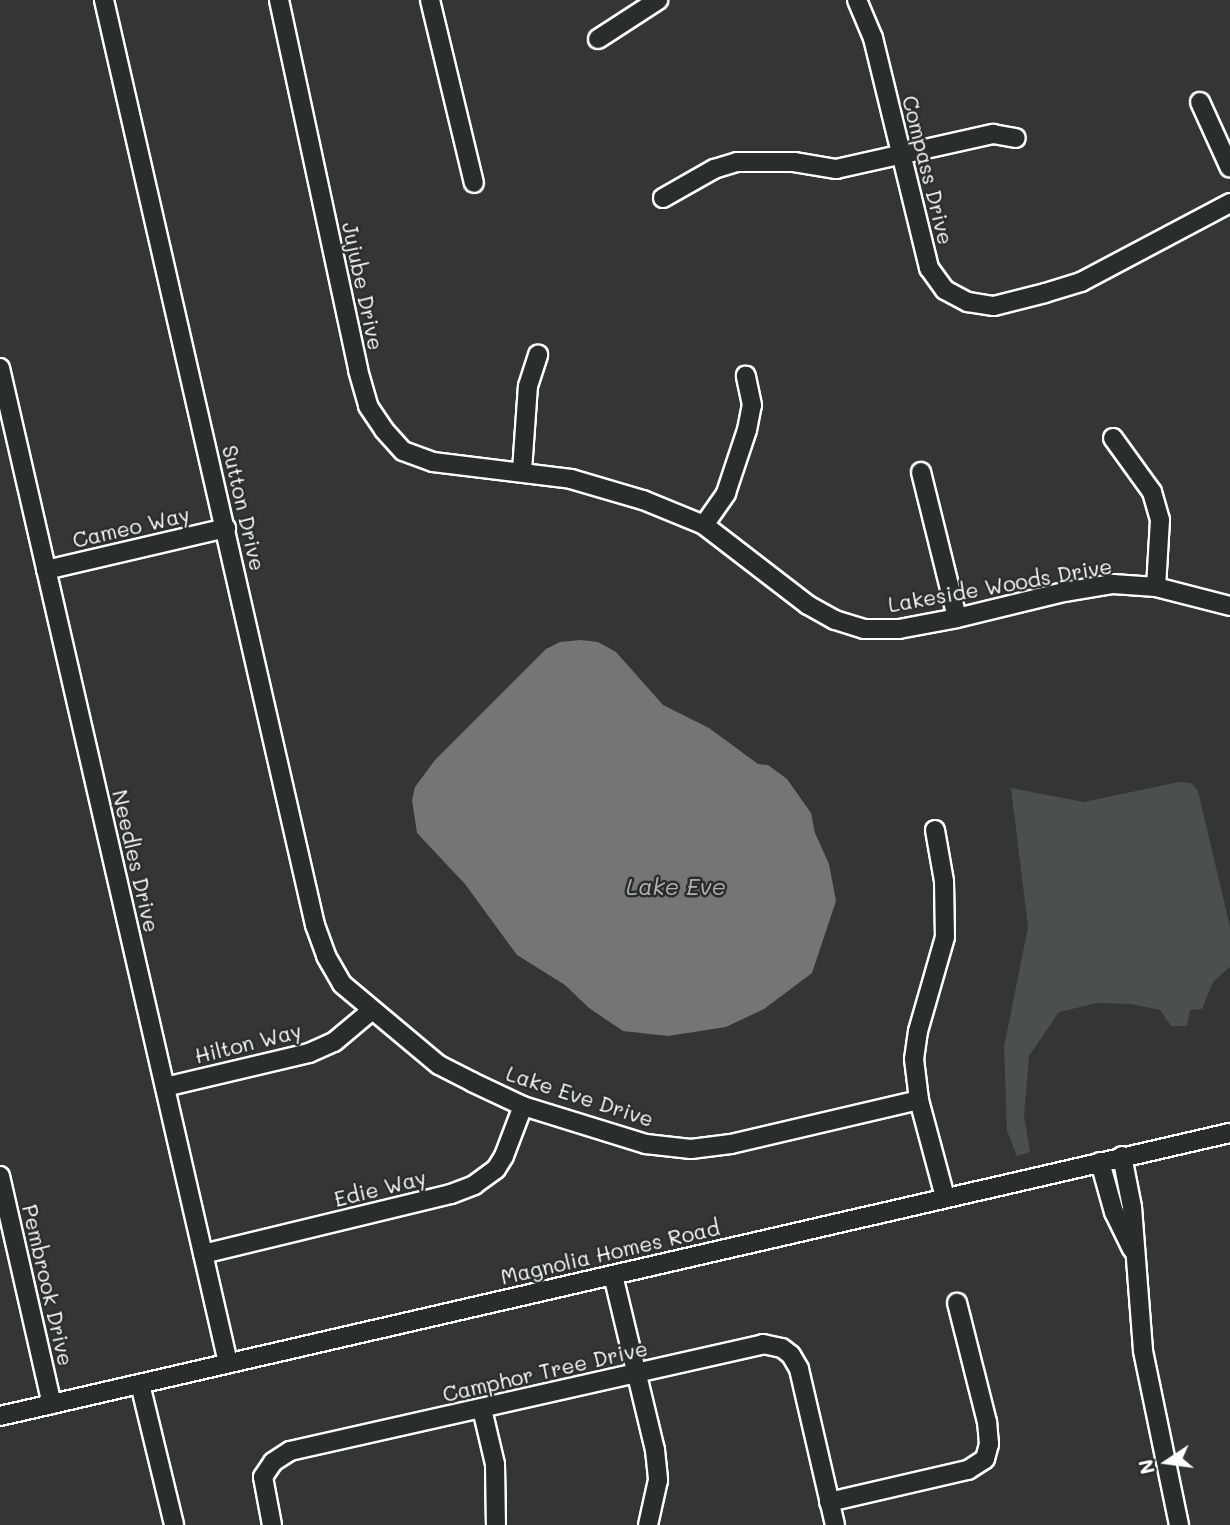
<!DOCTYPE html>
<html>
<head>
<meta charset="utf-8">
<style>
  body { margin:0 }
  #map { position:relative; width:1230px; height:1525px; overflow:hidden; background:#333536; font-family:Mali,sans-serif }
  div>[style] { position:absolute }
  .green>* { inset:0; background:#4c4f50 }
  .water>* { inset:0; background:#737576 }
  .roads { filter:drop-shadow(2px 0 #fff) drop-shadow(-2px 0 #fff) drop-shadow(0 2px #fff) drop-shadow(0 -2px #fff) }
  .minor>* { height:18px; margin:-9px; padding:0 9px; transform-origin:9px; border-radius:9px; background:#2a2d2e }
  span { translate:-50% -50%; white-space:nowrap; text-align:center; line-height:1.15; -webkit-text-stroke:5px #2a2d2e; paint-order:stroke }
  .street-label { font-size:21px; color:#fff }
  .water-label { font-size:23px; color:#b2b3b4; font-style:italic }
  .north { position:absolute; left:1132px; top:1427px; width:70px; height:70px; -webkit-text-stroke:5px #2a2d2e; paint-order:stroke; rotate:257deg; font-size:19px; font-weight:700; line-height:28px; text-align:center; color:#fff }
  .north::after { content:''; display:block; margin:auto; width:24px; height:32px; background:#fff; clip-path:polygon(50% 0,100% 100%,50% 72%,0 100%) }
</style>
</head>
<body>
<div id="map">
  <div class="green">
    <div style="clip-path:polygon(1179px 782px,1191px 783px,1198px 791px,1230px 927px,1230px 967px,1213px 982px,1202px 1009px,1190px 1010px,1187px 1026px,1171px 1026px,1160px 1010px,1131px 1004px,1097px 1003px,1059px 1012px,1029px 1056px,1024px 1116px,1030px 1152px,1017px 1156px,1007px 1131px,1004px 1047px,1028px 927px,1011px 788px,1084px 802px)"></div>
  </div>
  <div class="water">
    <div style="clip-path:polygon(581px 640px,598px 642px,616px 652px,663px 705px,709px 728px,758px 764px,768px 765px,787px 779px,811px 813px,815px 833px,829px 864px,836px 901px,812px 973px,764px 1009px,726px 1027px,668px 1036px,623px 1031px,589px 1008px,565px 985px,517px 955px,465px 884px,417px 833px,412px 800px,415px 787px,435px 760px,546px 649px,560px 642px)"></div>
  </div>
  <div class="roads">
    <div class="minor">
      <div style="left:104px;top:0;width:949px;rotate:77.15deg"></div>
      <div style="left:315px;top:925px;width:33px;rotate:70deg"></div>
      <div style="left:326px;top:956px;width:32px;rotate:60deg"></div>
      <div style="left:342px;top:984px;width:126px;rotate:39.9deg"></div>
      <div style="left:439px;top:1065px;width:37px;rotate:27deg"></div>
      <div style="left:472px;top:1082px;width:56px;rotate:25.2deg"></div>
      <div style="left:523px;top:1106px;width:129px;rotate:17.2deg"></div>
      <div style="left:646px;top:1144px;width:45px;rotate:6.3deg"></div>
      <div style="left:691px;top:1149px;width:40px;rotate:-7.1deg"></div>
      <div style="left:731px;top:1144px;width:193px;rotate:-13.2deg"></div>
      <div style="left:279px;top:0;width:378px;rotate:77.9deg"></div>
      <div style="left:358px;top:370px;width:37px;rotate:74deg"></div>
      <div style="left:368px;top:406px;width:29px;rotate:56deg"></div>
      <div style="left:384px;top:430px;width:28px;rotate:48deg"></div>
      <div style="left:403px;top:451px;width:32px;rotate:20deg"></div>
      <div style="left:433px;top:462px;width:139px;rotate:7deg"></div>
      <div style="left:571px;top:479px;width:75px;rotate:16.3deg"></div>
      <div style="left:643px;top:500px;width:66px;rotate:22.3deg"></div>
      <div style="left:704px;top:525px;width:131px;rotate:37.6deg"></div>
      <div style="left:808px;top:605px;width:31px;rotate:29deg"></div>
      <div style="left:835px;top:620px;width:30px;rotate:17deg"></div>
      <div style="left:864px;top:629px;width:35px"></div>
      <div style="left:899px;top:629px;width:59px;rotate:-10.7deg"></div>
      <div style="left:957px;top:618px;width:110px;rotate:-13.7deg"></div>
      <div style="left:1064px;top:592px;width:50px;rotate:-9.3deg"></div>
      <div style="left:1113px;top:584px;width:43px;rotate:4deg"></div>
      <div style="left:1156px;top:587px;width:76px;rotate:14.4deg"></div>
      <div style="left:430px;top:0;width:188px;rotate:76.5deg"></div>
      <div style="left:857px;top:0;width:41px;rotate:67.2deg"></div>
      <div style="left:873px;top:38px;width:237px;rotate:76.3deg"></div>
      <div style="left:929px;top:268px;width:27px;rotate:54deg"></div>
      <div style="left:945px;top:290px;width:26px;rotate:28deg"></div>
      <div style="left:968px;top:302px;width:26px;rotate:9deg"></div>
      <div style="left:994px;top:306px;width:53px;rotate:-14.3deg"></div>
      <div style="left:1045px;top:293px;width:38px;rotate:-17deg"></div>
      <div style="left:1081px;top:282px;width:169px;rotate:-27.9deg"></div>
      <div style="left:598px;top:39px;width:72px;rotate:-33deg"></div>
      <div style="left:1200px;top:102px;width:72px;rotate:65.6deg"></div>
      <div style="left:663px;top:198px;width:59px;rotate:-29.6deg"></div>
      <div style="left:714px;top:169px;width:24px;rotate:-17deg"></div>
      <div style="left:737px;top:162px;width:57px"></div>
      <div style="left:794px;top:162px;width:43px;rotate:9.5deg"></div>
      <div style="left:836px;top:169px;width:161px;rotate:-12.6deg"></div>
      <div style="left:993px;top:134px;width:23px;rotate:10deg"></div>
      <div style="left:0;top:368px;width:1021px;rotate:77.09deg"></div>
      <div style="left:1113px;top:438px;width:67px;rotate:54.2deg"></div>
      <div style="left:1152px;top:492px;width:29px;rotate:74deg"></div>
      <div style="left:1160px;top:520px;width:67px;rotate:93.4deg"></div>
      <div style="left:522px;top:471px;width:85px;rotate:-86deg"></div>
      <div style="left:528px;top:386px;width:33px;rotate:-72deg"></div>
      <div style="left:921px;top:472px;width:150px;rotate:76.1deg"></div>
      <div style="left:704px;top:525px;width:39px;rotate:-55deg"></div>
      <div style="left:726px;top:493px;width:66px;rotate:-71.6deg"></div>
      <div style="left:747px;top:430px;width:25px;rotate:-79deg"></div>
      <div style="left:752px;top:405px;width:30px;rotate:-102deg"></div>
      <div style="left:46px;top:570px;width:185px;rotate:-13.1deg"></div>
      <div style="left:935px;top:830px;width:52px;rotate:80deg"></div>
      <div style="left:944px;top:881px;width:56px;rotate:89deg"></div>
      <div style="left:945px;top:937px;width:98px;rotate:106deg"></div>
      <div style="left:918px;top:1031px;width:28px;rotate:98deg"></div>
      <div style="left:914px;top:1059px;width:41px;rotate:83deg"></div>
      <div style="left:919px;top:1100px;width:100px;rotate:75deg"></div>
      <div style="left:165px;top:1087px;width:148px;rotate:-13.3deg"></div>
      <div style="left:309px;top:1053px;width:27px;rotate:-24deg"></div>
      <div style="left:334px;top:1042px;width:48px;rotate:-40deg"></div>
      <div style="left:1122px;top:1156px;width:52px;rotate:78.9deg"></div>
      <div style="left:1132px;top:1207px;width:144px;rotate:85.6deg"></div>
      <div style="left:1143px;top:1351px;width:178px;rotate:78.3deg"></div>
      <div style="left:1100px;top:1162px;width:52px;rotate:74.4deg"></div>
      <div style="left:1114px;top:1212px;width:41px;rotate:64.1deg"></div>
      <div style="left:0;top:1176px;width:234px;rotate:77.2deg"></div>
      <div style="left:203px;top:1254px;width:255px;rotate:-13.6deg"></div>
      <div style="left:451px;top:1194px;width:25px;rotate:-21deg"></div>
      <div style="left:474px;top:1185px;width:27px;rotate:-36deg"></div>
      <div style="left:496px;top:1169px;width:15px;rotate:-58deg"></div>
      <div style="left:504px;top:1156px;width:53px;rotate:-69.2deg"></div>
      <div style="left:613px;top:1275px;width:180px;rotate:76.5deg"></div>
      <div style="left:655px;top:1450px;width:30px;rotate:84deg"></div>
      <div style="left:658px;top:1480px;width:46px;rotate:102.5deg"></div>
      <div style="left:140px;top:1384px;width:145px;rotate:76.4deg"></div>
      <div style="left:482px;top:1409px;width:57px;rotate:76.7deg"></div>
      <div style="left:495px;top:1464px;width:61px;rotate:89.1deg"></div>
      <div style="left:0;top:1416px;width:1262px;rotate:-12.96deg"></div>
      <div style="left:829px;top:1502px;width:143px;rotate:-13deg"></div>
      <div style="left:968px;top:1470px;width:20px;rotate:-33deg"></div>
      <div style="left:985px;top:1459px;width:16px;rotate:-75deg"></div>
      <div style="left:989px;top:1444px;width:22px;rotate:-95deg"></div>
      <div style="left:987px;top:1422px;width:123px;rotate:-104.1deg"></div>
      <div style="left:272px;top:1525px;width:49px;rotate:-100.6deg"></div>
      <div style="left:263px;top:1477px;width:18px;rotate:-56deg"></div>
      <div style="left:273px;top:1462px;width:20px;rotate:-33deg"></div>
      <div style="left:290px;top:1451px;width:485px;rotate:-12.7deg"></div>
      <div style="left:763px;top:1344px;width:19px;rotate:12deg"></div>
      <div style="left:782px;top:1348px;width:11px;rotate:38deg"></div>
      <div style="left:791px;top:1355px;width:16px;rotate:60deg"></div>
      <div style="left:799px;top:1369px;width:160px;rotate:77deg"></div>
    </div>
  </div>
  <div class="street-label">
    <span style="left:928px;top:170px;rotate:76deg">Compass Drive</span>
    <span style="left:363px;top:286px;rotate:78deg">Jujube Drive</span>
    <span style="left:244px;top:508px;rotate:77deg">Sutton Drive</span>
    <span style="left:131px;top:527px;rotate:-13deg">Cameo Way</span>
    <span style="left:1000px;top:585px;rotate:-10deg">Lakeside Woods Drive</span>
    <span style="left:136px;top:861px;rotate:77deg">Needles Drive</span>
    <span style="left:248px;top:1043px;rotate:-14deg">Hilton Way</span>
    <span style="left:580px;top:1096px;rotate:18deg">Lake Eve Drive</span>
    <span style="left:380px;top:1188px;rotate:-14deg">Edie Way</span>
    <span style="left:610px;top:1252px;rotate:-13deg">Magnolia Homes Road</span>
    <span style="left:48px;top:1285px;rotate:77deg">Pembrook Drive</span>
    <span style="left:545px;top:1371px;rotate:-13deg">Camphor Tree Drive</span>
  </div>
  <div class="water-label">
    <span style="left:676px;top:886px">Lake Eve</span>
  </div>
  <div class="north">N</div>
</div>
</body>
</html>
